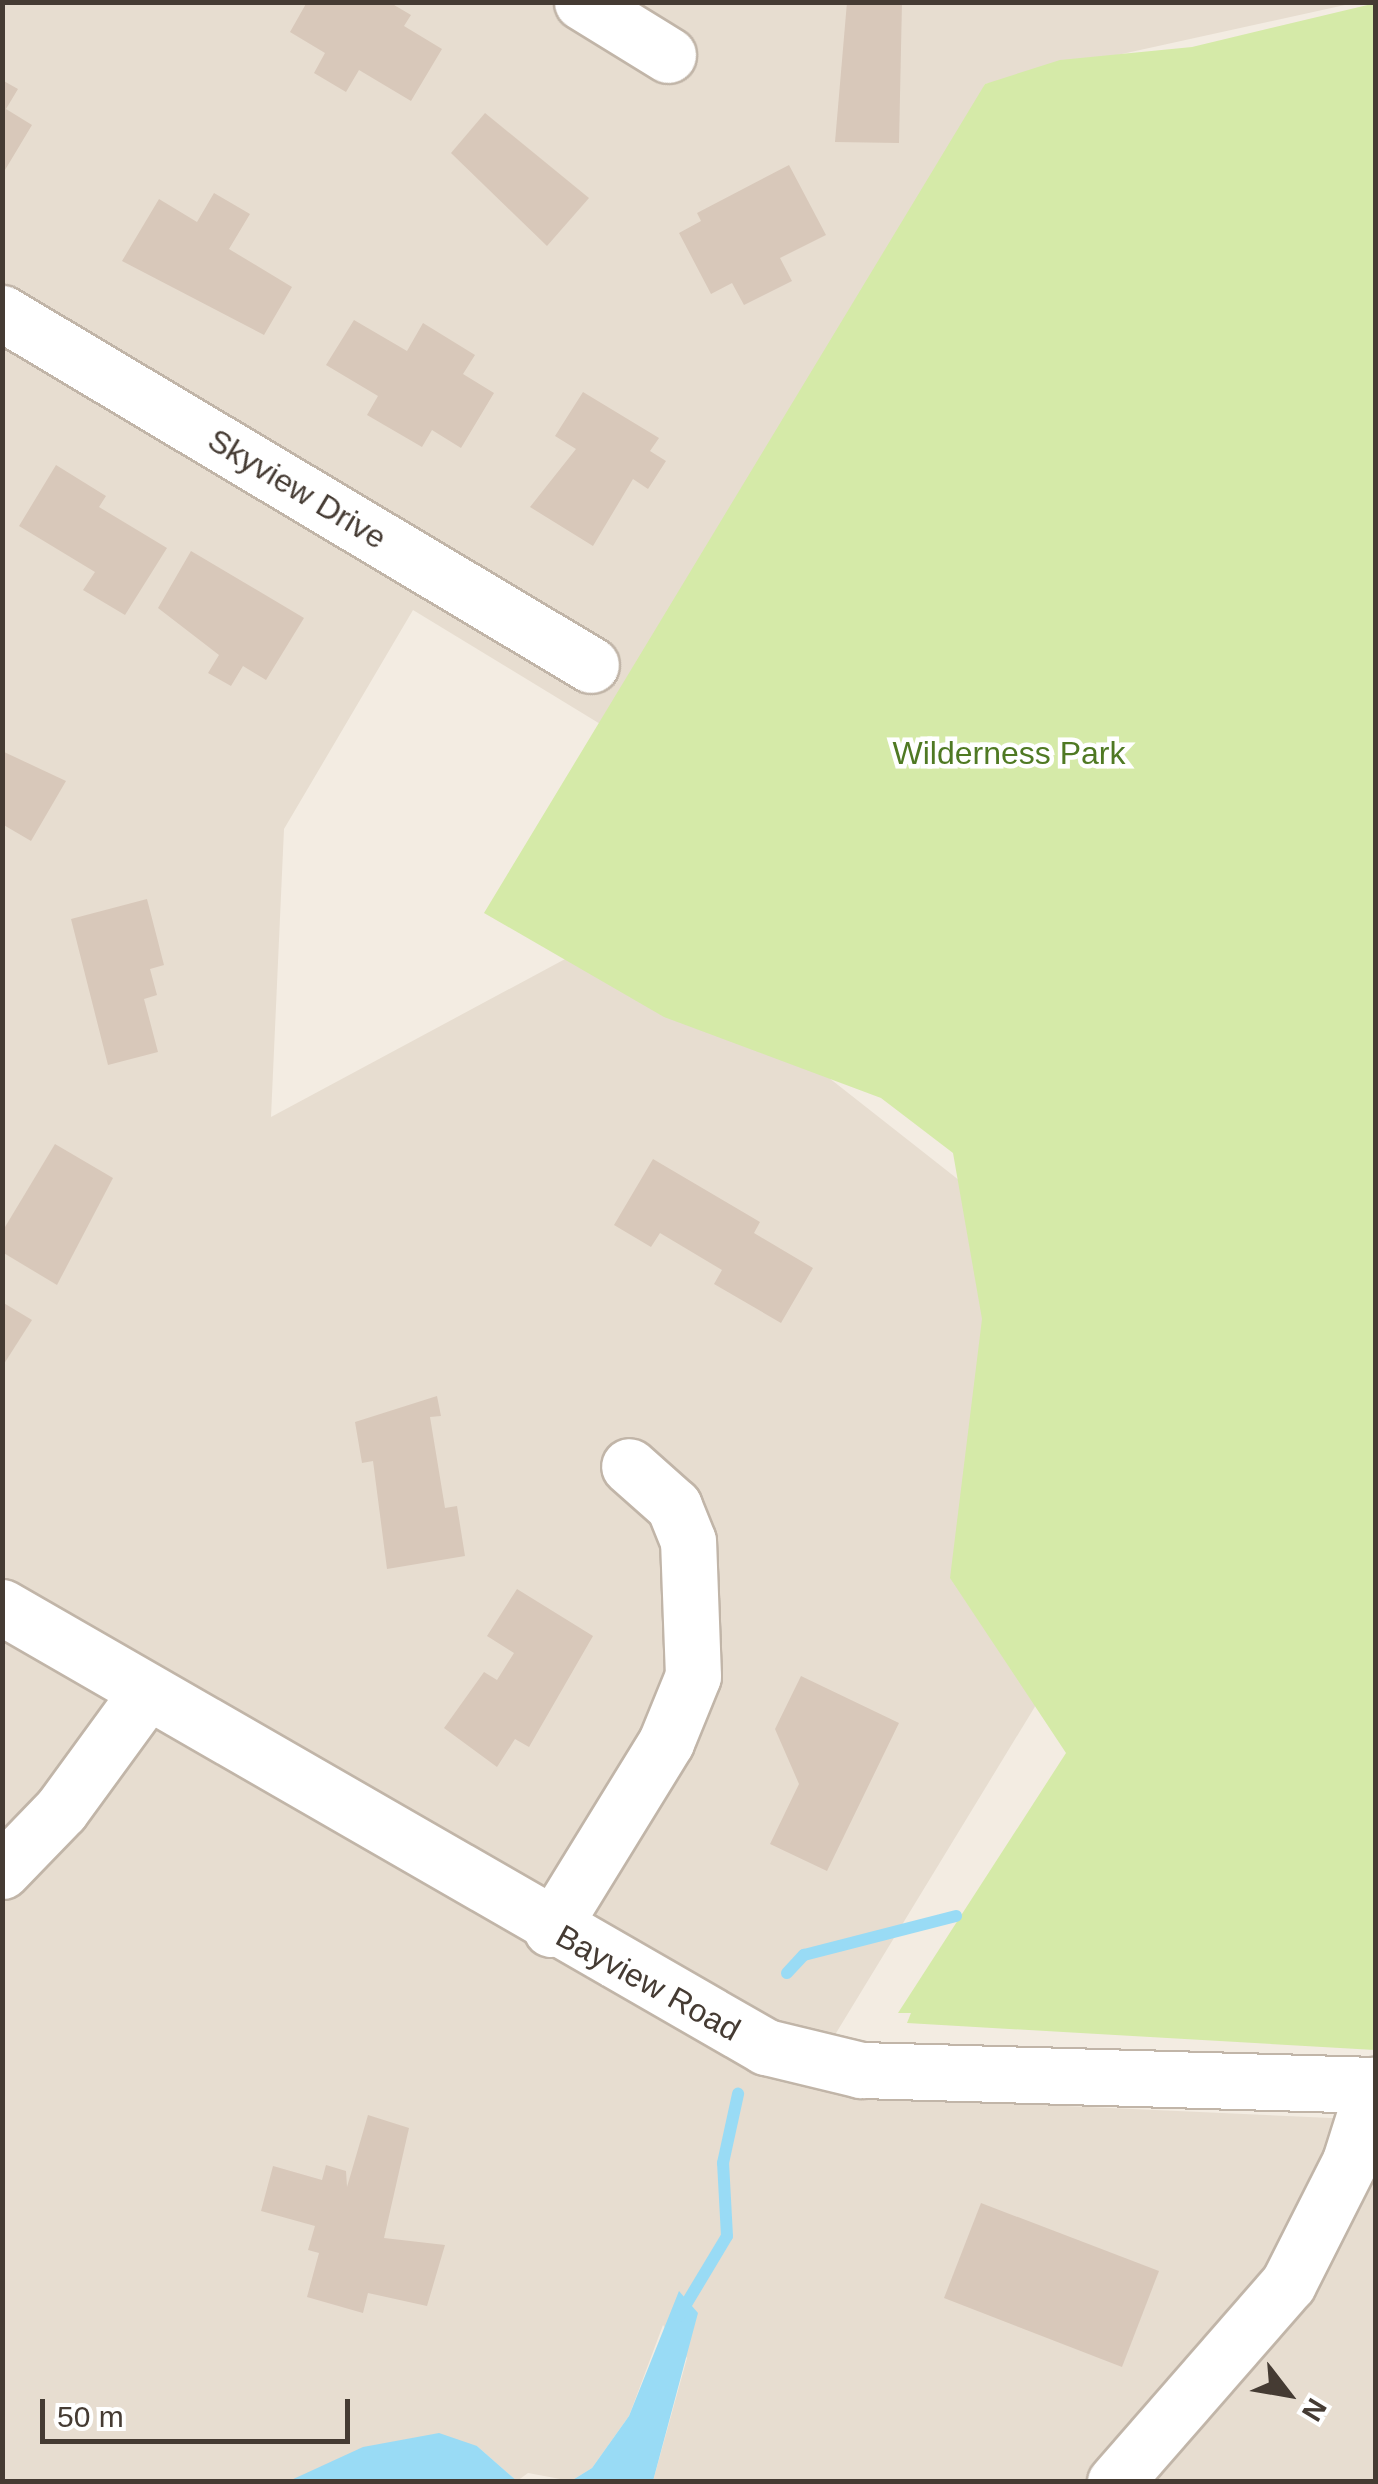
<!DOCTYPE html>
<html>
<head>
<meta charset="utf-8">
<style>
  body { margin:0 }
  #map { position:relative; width:1378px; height:2484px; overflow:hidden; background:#f3ece2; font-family:Helvetica,sans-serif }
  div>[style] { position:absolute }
  .residential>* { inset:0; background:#e7ddd0 }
  .green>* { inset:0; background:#d5eaa8 }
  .water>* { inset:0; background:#99dbf5 }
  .stream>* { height:12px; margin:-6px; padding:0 6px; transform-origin:6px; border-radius:6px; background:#99dbf5 }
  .building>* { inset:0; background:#d8c8ba }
  .roads { filter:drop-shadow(2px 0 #c1b5a8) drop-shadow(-2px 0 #c1b5a8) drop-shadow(0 2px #c1b5a8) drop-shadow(0 -2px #c1b5a8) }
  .minor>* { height:55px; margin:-27.5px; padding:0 27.5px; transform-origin:27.5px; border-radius:27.5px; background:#fff }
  span { translate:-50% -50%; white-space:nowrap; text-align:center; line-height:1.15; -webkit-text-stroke:9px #fff; paint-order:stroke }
  .street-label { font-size:32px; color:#453b33 }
  .park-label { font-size:32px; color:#4f7923 }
  .frame { position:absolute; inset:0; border:5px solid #453b33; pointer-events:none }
  .north { position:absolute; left:1238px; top:2344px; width:100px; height:100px; -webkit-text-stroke:8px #fff; paint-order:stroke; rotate:121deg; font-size:28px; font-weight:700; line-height:40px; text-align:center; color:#453b33 }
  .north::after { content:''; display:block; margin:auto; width:35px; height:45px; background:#453b33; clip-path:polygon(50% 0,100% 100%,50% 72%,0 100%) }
  .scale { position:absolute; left:40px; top:2399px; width:310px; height:45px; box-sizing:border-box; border:5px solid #453b33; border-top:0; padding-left:12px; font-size:30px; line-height:35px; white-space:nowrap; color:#453b33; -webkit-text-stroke:8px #fff; paint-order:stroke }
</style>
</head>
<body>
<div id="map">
  <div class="residential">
    <div style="clip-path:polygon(3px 3px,1354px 3px,985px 84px,674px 769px,413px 610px,284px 829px,271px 1117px,632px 923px,983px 1199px,1070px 1649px,805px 2084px,932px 2100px,1375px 2120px,1375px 2481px,653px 2481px,687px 2358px,663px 2325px,629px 2416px,592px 2468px,571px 2481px,528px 2473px,517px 2481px,477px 2446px,289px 2481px,3px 2482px)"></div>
  </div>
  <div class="green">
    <div style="clip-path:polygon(1376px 3px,1375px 2050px,907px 2023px,911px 2013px,898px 2013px,1066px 1753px,950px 1578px,982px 1319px,953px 1153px,881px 1098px,664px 1017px,484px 913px,985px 84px,1060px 60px,1192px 47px)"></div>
  </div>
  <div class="water">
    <div style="clip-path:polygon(679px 2291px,698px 2313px,653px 2481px,571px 2481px,592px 2468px,629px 2416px)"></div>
    <div style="clip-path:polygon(439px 2433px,477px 2446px,517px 2481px,289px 2481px,363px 2447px)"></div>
  </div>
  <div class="stream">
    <div style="left:787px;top:1973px;width:25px;rotate:-47deg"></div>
    <div style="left:804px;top:1955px;width:157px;rotate:-14.4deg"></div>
    <div style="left:679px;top:2316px;width:93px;rotate:-59deg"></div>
    <div style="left:727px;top:2236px;width:73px;rotate:-93.1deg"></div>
    <div style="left:723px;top:2163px;width:71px;rotate:-77.7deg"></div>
  </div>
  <div class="building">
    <div style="clip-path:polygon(307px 2px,389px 2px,411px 15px,404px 26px,442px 49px,411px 101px,359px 70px,346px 92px,314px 73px,325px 53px,290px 32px)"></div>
    <div style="clip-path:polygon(847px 2px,902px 2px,899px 143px,835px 142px)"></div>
    <div style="clip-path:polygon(2px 80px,18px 89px,6px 109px,32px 125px,2px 175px)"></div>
    <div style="clip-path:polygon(485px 113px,589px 198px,547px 246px,451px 153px)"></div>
    <div style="clip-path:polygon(789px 165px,826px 235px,780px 258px,792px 281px,744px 305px,732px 283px,711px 294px,679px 233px,701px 221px,697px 213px)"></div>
    <div style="clip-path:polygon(214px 193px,250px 214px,229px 249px,292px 287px,264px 335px,122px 261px,159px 199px,197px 222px)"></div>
    <div style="clip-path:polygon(354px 320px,407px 351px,423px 323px,475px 355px,463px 374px,494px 393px,461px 448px,432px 430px,422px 447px,367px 415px,378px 396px,326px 365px)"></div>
    <div style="clip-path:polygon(583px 392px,659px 438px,650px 451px,666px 461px,648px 489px,633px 479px,593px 546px,530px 507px,576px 449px,555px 436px)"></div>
    <div style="clip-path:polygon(56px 465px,106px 496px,99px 507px,167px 548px,125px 615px,83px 590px,95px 572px,19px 526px)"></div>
    <div style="clip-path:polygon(191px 551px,304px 618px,266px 680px,243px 666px,231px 686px,208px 673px,219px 655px,158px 608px)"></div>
    <div style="clip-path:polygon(2px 751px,66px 781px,31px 841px,2px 824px)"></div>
    <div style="clip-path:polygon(147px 899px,164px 965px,150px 969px,157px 995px,144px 999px,158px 1052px,108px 1065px,71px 919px)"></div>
    <div style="clip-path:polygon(55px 1144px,113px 1178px,57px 1285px,2px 1252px,2px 1232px)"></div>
    <div style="clip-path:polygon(653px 1159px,760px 1222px,754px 1233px,813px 1268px,781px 1323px,714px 1284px,722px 1270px,660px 1233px,651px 1247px,614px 1225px)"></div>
    <div style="clip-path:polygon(2px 1302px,32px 1320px,2px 1367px)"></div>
    <div style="clip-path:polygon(437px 1396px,441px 1416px,430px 1417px,445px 1508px,457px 1506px,465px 1556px,387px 1569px,373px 1461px,362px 1463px,355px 1422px)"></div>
    <div style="clip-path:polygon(517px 1589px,593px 1636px,529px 1747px,515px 1739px,497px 1767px,444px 1728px,484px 1672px,497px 1680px,514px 1653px,487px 1636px)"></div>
    <div style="clip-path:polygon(801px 1676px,899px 1723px,827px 1871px,770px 1844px,799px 1784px,775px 1729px)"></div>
    <div style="clip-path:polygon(368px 2115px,409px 2128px,384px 2238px,445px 2245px,427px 2306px,368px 2293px,363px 2313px,307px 2297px,319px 2253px,308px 2250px,315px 2226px,261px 2211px,273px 2166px,322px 2180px,326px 2165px,346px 2171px,347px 2187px)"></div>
    <div style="clip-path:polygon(981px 2203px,1159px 2271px,1122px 2367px,944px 2298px)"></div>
  </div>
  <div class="roads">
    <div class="minor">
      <div style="left:582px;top:2px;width:101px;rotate:31.6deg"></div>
      <div style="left:2px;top:313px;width:686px;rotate:30.86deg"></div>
      <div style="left:2px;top:1607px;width:882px;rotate:29.94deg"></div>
      <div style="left:766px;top:2047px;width:98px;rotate:13.6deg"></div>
      <div style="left:861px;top:2070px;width:515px;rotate:1.67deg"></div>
      <div style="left:2px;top:1871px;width:85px;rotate:-46deg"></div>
      <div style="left:61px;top:1810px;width:146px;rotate:-53.9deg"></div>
      <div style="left:551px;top:1929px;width:220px;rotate:-58.4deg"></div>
      <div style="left:666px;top:1742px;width:71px;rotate:-67.8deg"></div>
      <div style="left:693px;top:1676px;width:135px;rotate:-92.1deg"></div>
      <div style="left:688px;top:1541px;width:38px;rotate:-112deg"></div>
      <div style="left:674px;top:1506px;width:60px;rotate:-138.4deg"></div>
      <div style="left:1115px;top:2482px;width:263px;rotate:-48.9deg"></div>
      <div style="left:1288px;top:2284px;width:138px;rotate:-63.2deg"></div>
      <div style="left:1350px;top:2161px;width:80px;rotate:-72.5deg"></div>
    </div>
  </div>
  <div class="street-label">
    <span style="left:297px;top:489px;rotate:31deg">Skyview Drive</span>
    <span style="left:648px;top:1983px;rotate:29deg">Bayview Road</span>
  </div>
  <div class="park-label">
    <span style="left:1009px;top:753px">Wilderness Park</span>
  </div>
  <div class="frame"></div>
  <div class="north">N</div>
  <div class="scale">50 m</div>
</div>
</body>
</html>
